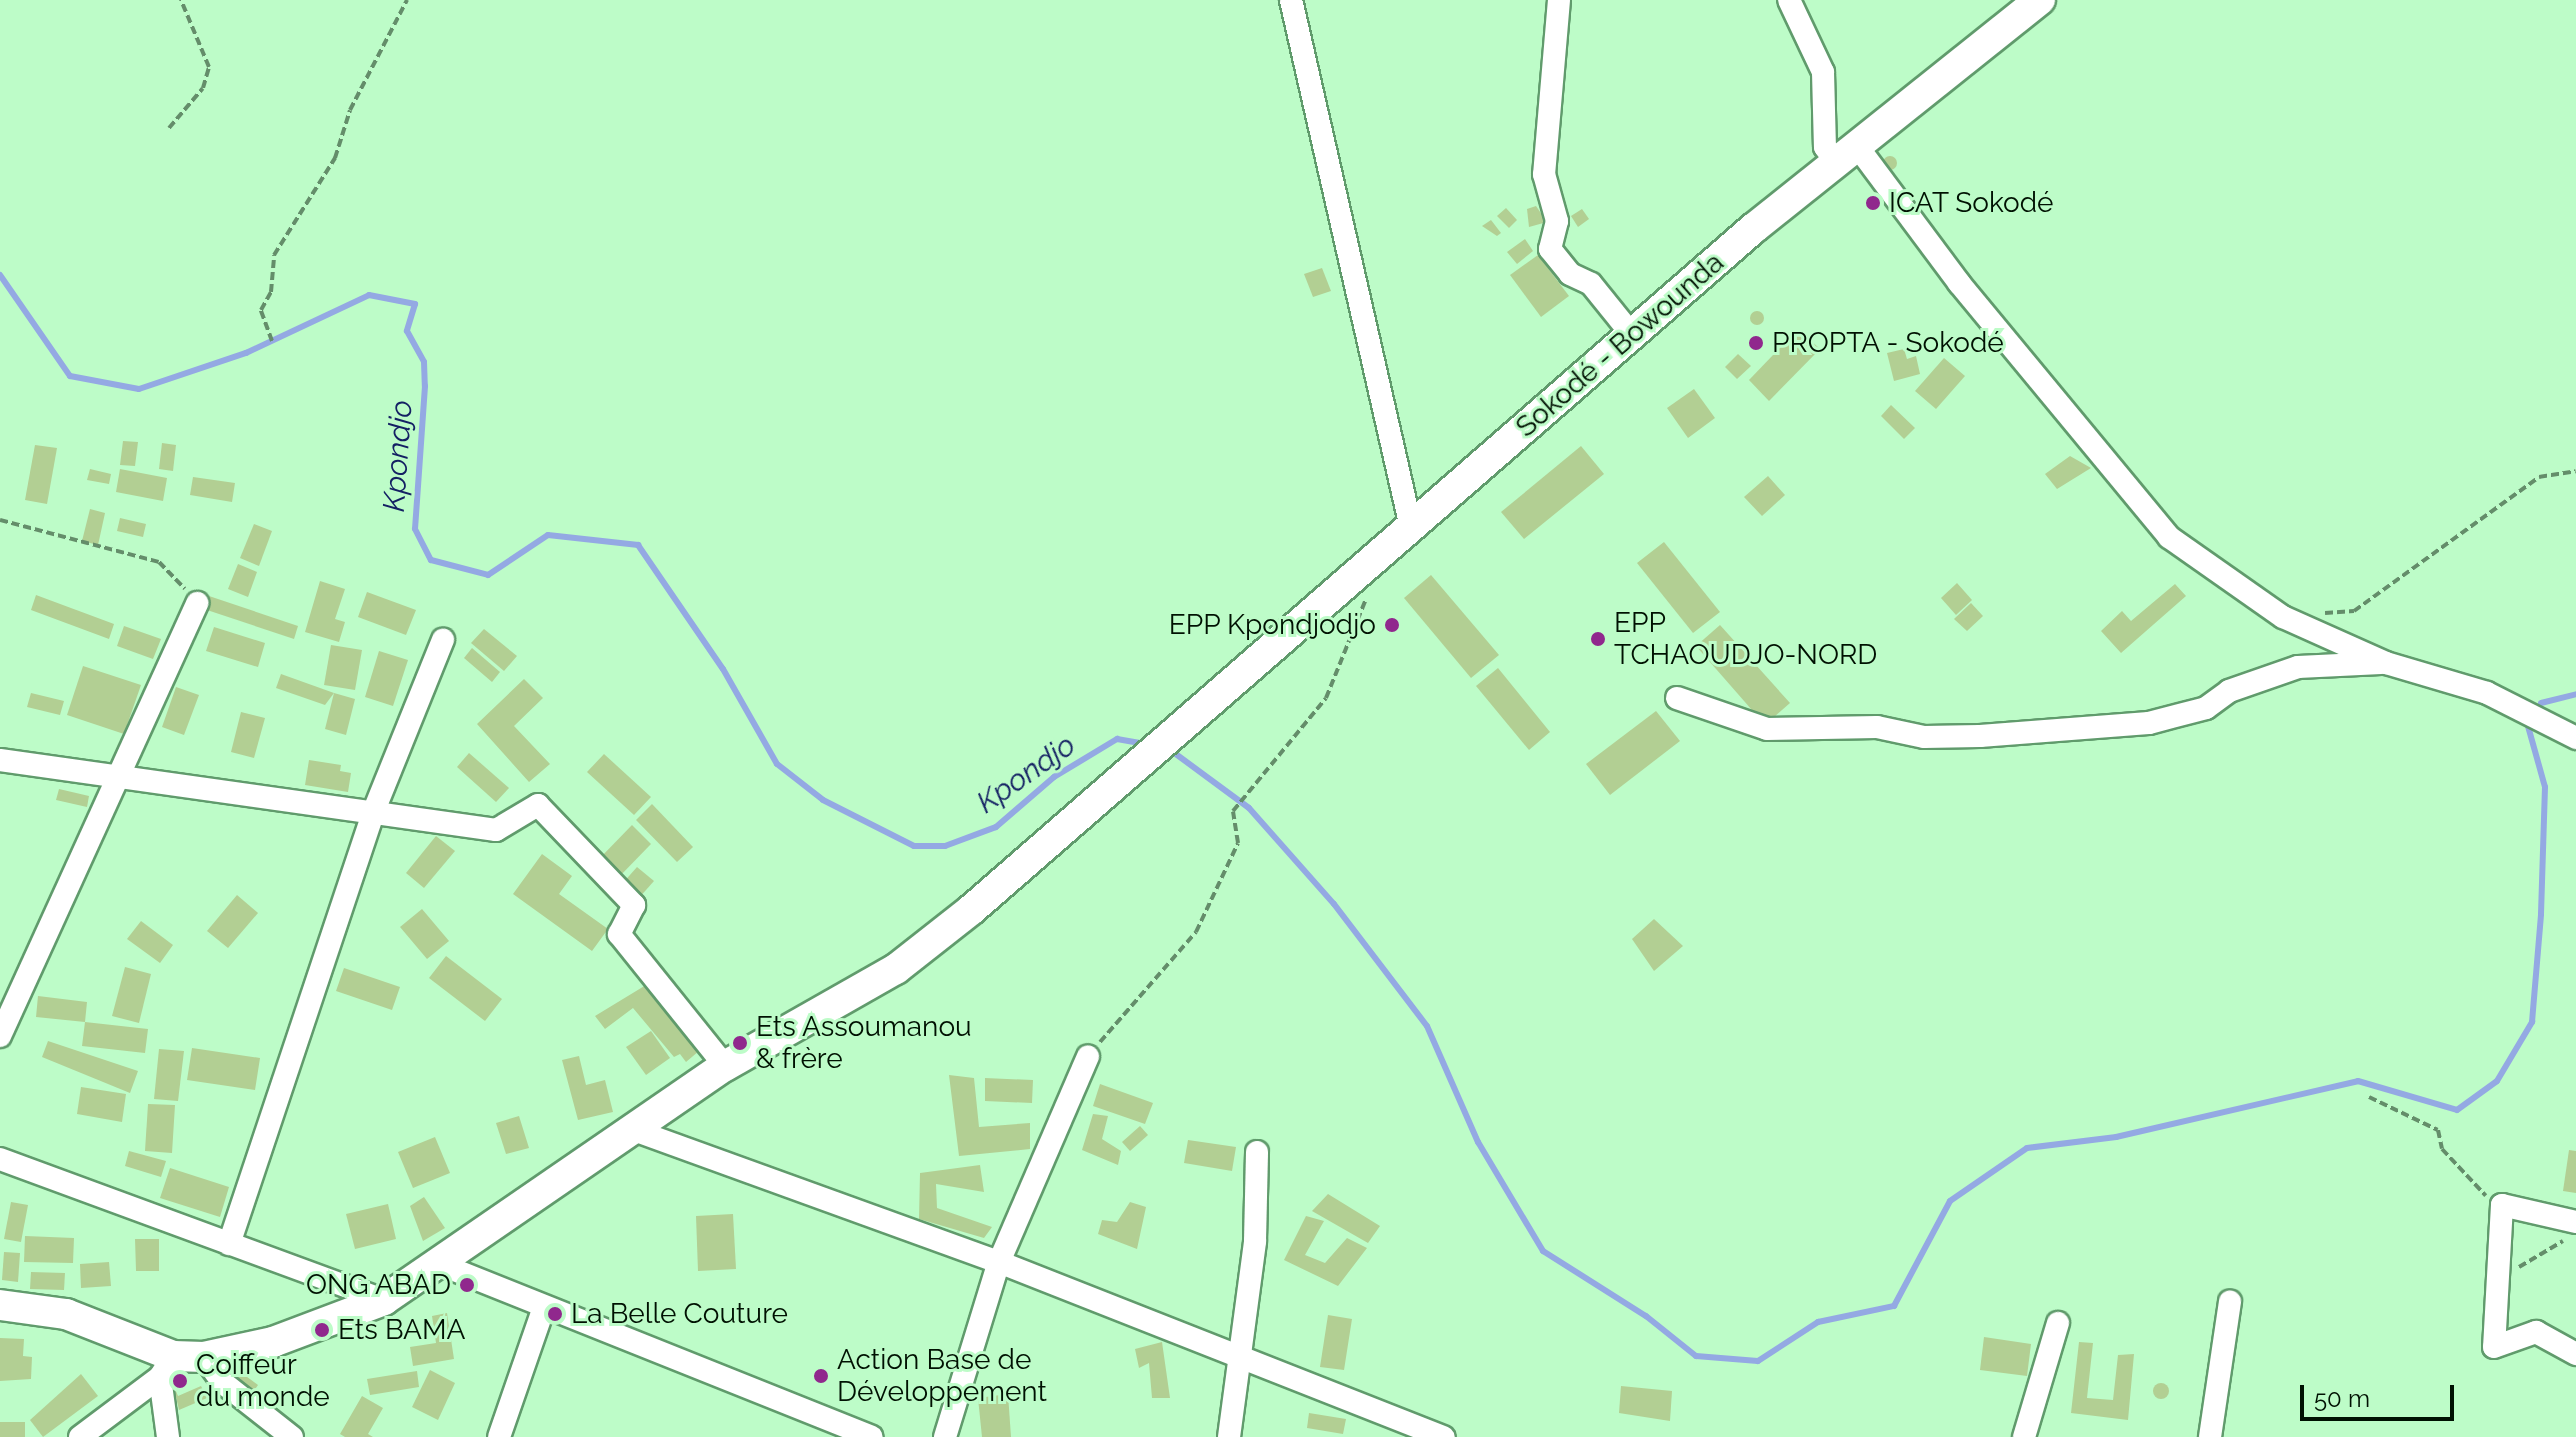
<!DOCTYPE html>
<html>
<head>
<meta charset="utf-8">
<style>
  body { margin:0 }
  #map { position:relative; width:2576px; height:1437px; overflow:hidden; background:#bdfcc8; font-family:Raleway,sans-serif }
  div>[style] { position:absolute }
  .stream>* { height:6px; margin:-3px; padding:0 3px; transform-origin:3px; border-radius:3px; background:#94a9e3 }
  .building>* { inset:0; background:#b2cf93 }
  .round { border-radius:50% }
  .path>* { height:4px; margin-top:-2px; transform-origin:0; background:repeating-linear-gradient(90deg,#648d6a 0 8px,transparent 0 12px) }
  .roads { filter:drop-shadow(2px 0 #609b6c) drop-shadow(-2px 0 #609b6c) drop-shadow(0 2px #609b6c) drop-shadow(0 -2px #609b6c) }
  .minor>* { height:22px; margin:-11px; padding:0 11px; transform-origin:11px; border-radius:11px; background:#fff }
  .major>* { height:30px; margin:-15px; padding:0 15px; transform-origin:15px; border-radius:15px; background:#fff }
  .dots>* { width:22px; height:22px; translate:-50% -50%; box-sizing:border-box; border:4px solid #bdfcc8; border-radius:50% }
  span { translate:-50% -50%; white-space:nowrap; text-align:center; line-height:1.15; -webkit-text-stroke:6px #bdfcc8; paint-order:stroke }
  .poi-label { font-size:28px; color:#001102 }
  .left { translate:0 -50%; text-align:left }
  .right { translate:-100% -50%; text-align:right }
  .street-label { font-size:28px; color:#001102 }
  .water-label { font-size:30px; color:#142063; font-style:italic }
  .scale { position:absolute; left:2300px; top:1385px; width:154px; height:36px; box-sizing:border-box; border:4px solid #001102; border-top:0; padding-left:10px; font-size:24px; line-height:28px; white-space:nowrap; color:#001102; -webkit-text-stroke:6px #bdfcc8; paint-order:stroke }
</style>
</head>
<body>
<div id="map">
  <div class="stream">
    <div style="left:0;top:275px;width:123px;rotate:55.3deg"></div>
    <div style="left:70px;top:376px;width:70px;rotate:10.7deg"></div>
    <div style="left:139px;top:389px;width:113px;rotate:-18.6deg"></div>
    <div style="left:246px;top:353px;width:136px;rotate:-25.2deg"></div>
    <div style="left:369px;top:295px;width:47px;rotate:11.1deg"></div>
    <div style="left:415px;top:304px;width:28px;rotate:107deg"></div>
    <div style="left:407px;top:331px;width:35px;rotate:61deg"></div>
    <div style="left:424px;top:362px;width:24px;rotate:88deg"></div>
    <div style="left:425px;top:386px;width:143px;rotate:94deg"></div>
    <div style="left:415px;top:529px;width:35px;rotate:63deg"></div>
    <div style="left:431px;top:560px;width:59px;rotate:14.7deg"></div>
    <div style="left:488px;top:575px;width:72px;rotate:-33.7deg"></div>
    <div style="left:548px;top:535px;width:91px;rotate:6.3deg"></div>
    <div style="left:638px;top:545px;width:150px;rotate:55.6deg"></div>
    <div style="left:723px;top:669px;width:109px;rotate:60.4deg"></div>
    <div style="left:777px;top:764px;width:58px;rotate:38deg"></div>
    <div style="left:823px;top:800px;width:102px;rotate:26.8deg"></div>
    <div style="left:914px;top:846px;width:31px"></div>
    <div style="left:945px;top:846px;width:54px;rotate:-20.4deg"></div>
    <div style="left:996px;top:827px;width:77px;rotate:-40.8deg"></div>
    <div style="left:1054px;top:777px;width:74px;rotate:-31.1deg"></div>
    <div style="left:1117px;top:739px;width:29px;rotate:10deg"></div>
    <div style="left:2541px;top:703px;width:36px;rotate:-14deg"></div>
    <div style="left:1169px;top:749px;width:99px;rotate:36.4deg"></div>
    <div style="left:1249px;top:808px;width:128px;rotate:48.5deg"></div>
    <div style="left:1334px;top:904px;width:153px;rotate:52.7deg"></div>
    <div style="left:1427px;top:1026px;width:127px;rotate:66.3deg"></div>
    <div style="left:1478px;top:1142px;width:127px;rotate:59.2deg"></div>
    <div style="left:1543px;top:1251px;width:122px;rotate:32.3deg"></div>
    <div style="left:1646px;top:1316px;width:64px;rotate:38.7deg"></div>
    <div style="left:1696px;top:1356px;width:62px;rotate:4.6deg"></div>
    <div style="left:1758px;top:1361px;width:72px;rotate:-33deg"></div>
    <div style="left:1818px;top:1322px;width:78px;rotate:-11.9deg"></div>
    <div style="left:1894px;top:1306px;width:119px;rotate:-61.9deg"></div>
    <div style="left:1950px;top:1201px;width:93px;rotate:-34.5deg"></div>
    <div style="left:2027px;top:1148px;width:90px;rotate:-7deg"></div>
    <div style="left:2116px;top:1137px;width:248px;rotate:-13deg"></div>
    <div style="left:2358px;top:1081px;width:103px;rotate:16.3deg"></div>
    <div style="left:2457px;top:1110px;width:49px;rotate:-35.9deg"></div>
    <div style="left:2497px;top:1081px;width:69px;rotate:-59.3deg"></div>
    <div style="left:2532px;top:1022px;width:108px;rotate:-85.2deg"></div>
    <div style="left:2541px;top:914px;width:127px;rotate:-88.2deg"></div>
    <div style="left:2545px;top:787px;width:63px;rotate:-105.6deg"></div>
  </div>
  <div class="building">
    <div class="round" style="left:1883px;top:156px;width:14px;height:14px"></div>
    <div style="clip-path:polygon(1536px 206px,1547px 222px,1529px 227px,1527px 209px)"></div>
    <div style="clip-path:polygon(1506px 208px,1517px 220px,1509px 228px,1497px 216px)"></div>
    <div style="clip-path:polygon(1582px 209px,1589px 219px,1578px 227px,1571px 216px)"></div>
    <div style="clip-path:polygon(1491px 220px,1501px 233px,1497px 236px,1482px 226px)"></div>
    <div style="clip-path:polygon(1525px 239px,1533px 251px,1517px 264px,1507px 252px)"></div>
    <div style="clip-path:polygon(1538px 255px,1569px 296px,1541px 317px,1510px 275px)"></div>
    <div style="clip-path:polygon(1322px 268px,1331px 291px,1313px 297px,1304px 274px)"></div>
    <div class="round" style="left:1750px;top:311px;width:14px;height:14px"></div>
    <div style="clip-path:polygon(1798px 329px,1820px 349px,1769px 401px,1749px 380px)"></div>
    <div style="clip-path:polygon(1904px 349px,1907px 359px,1916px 356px,1920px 374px,1894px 381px,1887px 353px)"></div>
    <div style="clip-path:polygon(1738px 354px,1751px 366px,1737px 379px,1725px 367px)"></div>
    <div style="clip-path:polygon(1944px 358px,1965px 376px,1936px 409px,1915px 391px)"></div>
    <div style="clip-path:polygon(1694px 389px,1715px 418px,1688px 438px,1667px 408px)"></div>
    <div style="clip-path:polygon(1891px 405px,1915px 428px,1904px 439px,1881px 416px)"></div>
    <div style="clip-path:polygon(123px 441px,138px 442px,135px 466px,120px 465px)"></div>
    <div style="clip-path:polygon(162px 443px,176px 445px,173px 471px,159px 469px)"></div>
    <div style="clip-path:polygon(35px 445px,57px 448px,47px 504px,25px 500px)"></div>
    <div style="clip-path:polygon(1581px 446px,1604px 474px,1524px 539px,1501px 512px)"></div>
    <div style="clip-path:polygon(2070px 456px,2091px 468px,2057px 489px,2045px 474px)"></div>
    <div style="clip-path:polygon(90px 469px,111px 474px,109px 484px,87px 480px)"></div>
    <div style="clip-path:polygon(120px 469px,167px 478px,163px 501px,116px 492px)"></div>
    <div style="clip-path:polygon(1768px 476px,1785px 495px,1762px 516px,1744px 497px)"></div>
    <div style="clip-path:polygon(193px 477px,235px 483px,232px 502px,190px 495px)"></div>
    <div style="clip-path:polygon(90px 509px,105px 513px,98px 545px,82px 541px)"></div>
    <div style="clip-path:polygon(120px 518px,146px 524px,143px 537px,117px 531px)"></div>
    <div style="clip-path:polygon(254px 524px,272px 531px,259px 566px,240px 558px)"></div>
    <div style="clip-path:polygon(1664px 542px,1720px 612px,1693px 633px,1637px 563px)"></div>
    <div style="clip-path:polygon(238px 564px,257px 572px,248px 597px,228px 589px)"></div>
    <div style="clip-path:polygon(1431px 575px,1499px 655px,1471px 678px,1404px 598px)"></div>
    <div style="clip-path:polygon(320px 581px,345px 589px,335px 619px,345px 622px,339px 642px,305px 632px)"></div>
    <div style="clip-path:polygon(1957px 583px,1972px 600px,1956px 615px,1941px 598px)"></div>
    <div style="clip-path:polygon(2175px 584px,2186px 596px,2121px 653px,2101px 631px,2122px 611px,2131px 621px)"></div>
    <div style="clip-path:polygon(367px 592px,416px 610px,406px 635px,358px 617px)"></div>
    <div style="clip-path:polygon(36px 595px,114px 624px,109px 639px,31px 610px)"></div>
    <div style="clip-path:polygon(209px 596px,298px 626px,294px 639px,204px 609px)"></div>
    <div style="clip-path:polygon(1971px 603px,1983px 616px,1967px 631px,1954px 619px)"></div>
    <div style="clip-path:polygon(1720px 625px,1790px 703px,1765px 725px,1696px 646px)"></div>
    <div style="clip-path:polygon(124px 626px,161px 639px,153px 659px,117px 646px)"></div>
    <div style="clip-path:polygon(214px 627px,265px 643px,258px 667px,206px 651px)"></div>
    <div style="clip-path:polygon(484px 629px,517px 656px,504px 671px,471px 643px)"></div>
    <div style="clip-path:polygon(331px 645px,362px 650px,355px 690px,324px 685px)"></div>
    <div style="clip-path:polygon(472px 648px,500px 672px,492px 682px,464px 658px)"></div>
    <div style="clip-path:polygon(379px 651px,408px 660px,393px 706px,365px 697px)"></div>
    <div style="clip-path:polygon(83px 666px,141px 685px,124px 734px,67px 715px)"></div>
    <div style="clip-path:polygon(1498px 668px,1550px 732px,1529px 750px,1476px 686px)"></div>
    <div style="clip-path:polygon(281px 674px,334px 693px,325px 705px,276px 688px)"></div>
    <div style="clip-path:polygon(524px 679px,543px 698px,514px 726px,550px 764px,529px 782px,477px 724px)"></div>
    <div style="clip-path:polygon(176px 687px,199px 695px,184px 735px,162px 727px)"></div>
    <div style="clip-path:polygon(31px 693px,64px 701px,60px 715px,27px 707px)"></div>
    <div style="clip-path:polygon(334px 693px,355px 699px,346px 735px,325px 729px)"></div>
    <div style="clip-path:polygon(1656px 711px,1680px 741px,1610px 795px,1586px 764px)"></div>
    <div style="clip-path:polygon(241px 712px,265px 718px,254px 758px,231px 752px)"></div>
    <div style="clip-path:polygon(469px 753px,509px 788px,496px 802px,457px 767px)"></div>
    <div style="clip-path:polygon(604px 754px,651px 797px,634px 815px,587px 772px)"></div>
    <div style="clip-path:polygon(309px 760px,341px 765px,340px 771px,351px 773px,348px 792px,305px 785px)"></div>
    <div style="clip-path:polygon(59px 789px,89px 796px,87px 807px,56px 800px)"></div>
    <div style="clip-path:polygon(652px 804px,693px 847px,677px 862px,636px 820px)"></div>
    <div style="clip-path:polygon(632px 825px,651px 844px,618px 878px,599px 859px)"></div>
    <div style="clip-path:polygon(436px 836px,455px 851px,424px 888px,406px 873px)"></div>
    <div style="clip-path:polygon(542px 854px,572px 876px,559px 894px,608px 929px,592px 951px,513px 894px)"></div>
    <div style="clip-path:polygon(637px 867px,654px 881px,638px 899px,622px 884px)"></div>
    <div style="clip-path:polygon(237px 895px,258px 913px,228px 948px,207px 931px)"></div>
    <div style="clip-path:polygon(422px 909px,449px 941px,427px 959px,400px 927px)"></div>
    <div style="clip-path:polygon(1654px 919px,1683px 946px,1654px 971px,1632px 939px)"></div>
    <div style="clip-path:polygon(141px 921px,173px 945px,160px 963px,127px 939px)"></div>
    <div style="clip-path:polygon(446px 956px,502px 999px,485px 1021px,429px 978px)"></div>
    <div style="clip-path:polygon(125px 967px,151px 974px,139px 1023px,112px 1016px)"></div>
    <div style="clip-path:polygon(344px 968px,400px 987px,392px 1010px,336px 991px)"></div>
    <div style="clip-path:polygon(646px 985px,699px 1051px,686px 1062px,680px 1054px,674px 1057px,633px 1008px,605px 1029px,595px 1016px)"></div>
    <div style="clip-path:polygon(38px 996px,87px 1002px,85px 1022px,36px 1017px)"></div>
    <div style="clip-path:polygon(85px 1022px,148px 1029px,145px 1053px,82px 1046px)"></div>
    <div style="clip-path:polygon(651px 1031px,670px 1058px,646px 1075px,626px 1047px)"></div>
    <div style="clip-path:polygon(48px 1041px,138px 1071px,130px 1093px,42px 1057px)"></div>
    <div style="clip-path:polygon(192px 1048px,260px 1058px,255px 1090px,187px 1080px)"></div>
    <div style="clip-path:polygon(159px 1049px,184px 1051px,178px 1101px,154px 1099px)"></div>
    <div style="clip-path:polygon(579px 1056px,586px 1085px,605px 1080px,613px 1112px,578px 1120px,562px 1060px)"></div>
    <div style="clip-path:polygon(949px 1075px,974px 1078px,979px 1127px,1030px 1123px,1030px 1149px,959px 1156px)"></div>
    <div style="clip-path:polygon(985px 1078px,1033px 1080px,1032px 1103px,985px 1101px)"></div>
    <div style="clip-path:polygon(1100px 1084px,1153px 1103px,1145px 1124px,1093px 1106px)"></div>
    <div style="clip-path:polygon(81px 1087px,126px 1094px,122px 1122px,77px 1114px)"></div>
    <div style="clip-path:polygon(148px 1104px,175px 1105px,172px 1153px,145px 1151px)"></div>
    <div style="clip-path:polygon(1093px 1114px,1108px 1116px,1102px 1139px,1121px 1151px,1118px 1165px,1082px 1150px)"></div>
    <div style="clip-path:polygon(519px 1116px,529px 1148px,506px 1154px,496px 1123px)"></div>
    <div style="clip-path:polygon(1140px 1126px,1148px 1135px,1130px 1151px,1122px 1142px)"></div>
    <div style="clip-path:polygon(435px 1137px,450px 1173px,413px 1188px,398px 1152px)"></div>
    <div style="clip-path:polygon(1188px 1140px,1236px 1147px,1232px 1171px,1184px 1163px)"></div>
    <div style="clip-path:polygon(2569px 1150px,2576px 1151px,2576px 1193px,2563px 1191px)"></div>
    <div style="clip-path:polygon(129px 1151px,166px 1161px,161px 1177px,125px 1166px)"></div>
    <div style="clip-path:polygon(980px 1165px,984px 1192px,936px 1184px,937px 1208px,992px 1227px,984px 1238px,919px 1219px,920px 1173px)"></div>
    <div style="clip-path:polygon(170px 1168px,229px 1187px,220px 1217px,160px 1198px)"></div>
    <div style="clip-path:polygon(1328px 1194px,1380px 1226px,1368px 1243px,1312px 1211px)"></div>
    <div style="clip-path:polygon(424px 1197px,445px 1228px,423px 1241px,410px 1206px)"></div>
    <div style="clip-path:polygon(11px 1202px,28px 1205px,21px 1242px,4px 1239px)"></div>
    <div style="clip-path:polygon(1130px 1202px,1146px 1207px,1137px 1249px,1098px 1234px,1102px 1220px,1117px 1222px)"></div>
    <div style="clip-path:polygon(388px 1204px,396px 1239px,355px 1249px,346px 1214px)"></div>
    <div style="clip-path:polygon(733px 1214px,736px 1269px,698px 1271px,696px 1216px)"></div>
    <div style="clip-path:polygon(1306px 1216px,1324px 1221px,1305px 1255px,1325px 1263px,1347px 1238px,1367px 1248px,1338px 1286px,1284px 1260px)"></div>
    <div style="clip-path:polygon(25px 1236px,74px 1238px,73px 1263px,24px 1262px)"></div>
    <div style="clip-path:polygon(135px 1239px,159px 1239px,159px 1271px,136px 1271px)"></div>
    <div style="clip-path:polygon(4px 1252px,20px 1253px,18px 1282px,2px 1280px)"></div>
    <div style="clip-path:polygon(109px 1262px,111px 1286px,81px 1288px,80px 1264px)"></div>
    <div style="clip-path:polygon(31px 1272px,65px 1273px,64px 1290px,30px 1289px)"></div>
    <div style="clip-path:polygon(447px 1313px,454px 1359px,413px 1366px,410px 1347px,436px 1343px,432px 1316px)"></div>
    <div style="clip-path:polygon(1328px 1315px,1352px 1319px,1344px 1370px,1320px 1367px)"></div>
    <div style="clip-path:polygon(1984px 1337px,2031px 1344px,2027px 1376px,1980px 1370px)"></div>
    <div style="clip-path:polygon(0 1338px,24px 1339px,23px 1356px,32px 1357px,31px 1379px,0 1381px)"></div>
    <div style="clip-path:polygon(1162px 1342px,1170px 1398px,1152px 1398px,1149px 1363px,1139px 1368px,1135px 1349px)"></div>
    <div style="clip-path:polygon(2079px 1342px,2093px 1343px,2087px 1398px,2113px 1400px,2118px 1355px,2134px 1354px,2128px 1420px,2071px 1413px)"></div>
    <div style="clip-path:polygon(430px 1370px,455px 1383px,438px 1420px,412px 1407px)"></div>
    <div style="clip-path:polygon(239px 1371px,258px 1385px,251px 1395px,232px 1381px)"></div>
    <div style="clip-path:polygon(417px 1371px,419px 1387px,370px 1395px,367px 1379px)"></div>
    <div style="clip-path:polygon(81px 1374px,98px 1396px,43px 1437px,30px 1420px)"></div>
    <div class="round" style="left:2153px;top:1383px;width:16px;height:16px"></div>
    <div style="clip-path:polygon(173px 1384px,178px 1396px,201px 1386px,207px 1398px,179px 1410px)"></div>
    <div style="clip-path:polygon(1621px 1386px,1672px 1391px,1670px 1421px,1619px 1413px)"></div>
    <div style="clip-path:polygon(1008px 1394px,1011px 1437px,982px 1437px,978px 1398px)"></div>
    <div style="clip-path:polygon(362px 1396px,383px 1408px,368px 1434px,373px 1437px,345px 1437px,340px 1434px)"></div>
    <div style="clip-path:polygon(1309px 1413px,1346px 1419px,1343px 1434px,1307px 1428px)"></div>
    <div style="clip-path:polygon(0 1422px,25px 1422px,25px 1437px,0 1437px)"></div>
  </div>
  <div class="path">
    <div style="left:169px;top:128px;width:52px;rotate:-49.6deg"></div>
    <div style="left:203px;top:88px;width:22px;rotate:-74deg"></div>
    <div style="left:209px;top:67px;width:73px;rotate:-112.7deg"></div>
    <div style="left:272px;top:341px;width:33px;rotate:-110deg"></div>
    <div style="left:261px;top:310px;width:21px;rotate:-61deg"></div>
    <div style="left:271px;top:292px;width:37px;rotate:-85deg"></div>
    <div style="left:274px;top:255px;width:115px;rotate:-57.8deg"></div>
    <div style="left:335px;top:158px;width:50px;rotate:-72.6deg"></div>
    <div style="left:350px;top:110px;width:124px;rotate:-62.6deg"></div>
    <div style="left:0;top:520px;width:164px;rotate:14.8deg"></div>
    <div style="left:159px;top:562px;width:37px;rotate:46deg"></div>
    <div style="left:2325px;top:613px;width:29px;rotate:-4deg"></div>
    <div style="left:2354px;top:611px;width:228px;rotate:-35.9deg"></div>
    <div style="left:2539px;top:477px;width:37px;rotate:-9deg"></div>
    <div style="left:1100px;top:1042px;width:146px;rotate:-48.9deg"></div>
    <div style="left:1196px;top:932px;width:98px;rotate:-64.7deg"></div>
    <div style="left:1238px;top:843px;width:32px;rotate:-99deg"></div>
    <div style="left:1233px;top:811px;width:146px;rotate:-50.5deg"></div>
    <div style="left:1326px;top:698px;width:107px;rotate:-68deg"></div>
    <div style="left:2369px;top:1097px;width:76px;rotate:25.6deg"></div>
    <div style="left:2438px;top:1130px;width:19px;rotate:78deg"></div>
    <div style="left:2442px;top:1149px;width:64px;rotate:46.9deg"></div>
    <div style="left:2519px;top:1267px;width:51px;rotate:-30.6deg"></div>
  </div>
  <div class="roads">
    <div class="minor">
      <div style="left:1291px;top:0;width:536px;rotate:77.18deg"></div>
      <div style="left:1559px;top:0;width:175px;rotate:94.9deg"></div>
      <div style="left:1544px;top:174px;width:49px;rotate:74.5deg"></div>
      <div style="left:1557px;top:221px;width:29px;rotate:104deg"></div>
      <div style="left:1550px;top:249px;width:32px;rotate:51deg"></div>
      <div style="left:1570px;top:274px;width:23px;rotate:25deg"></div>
      <div style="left:1591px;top:284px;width:67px;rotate:51.1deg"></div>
      <div style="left:1789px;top:0;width:80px;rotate:64.7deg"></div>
      <div style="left:1823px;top:72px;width:75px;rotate:88.5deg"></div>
      <div style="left:1825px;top:147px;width:19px;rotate:55deg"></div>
      <div style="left:1857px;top:146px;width:171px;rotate:53.3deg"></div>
      <div style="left:1959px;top:283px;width:330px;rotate:50.4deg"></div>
      <div style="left:2169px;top:537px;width:139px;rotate:35.1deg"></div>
      <div style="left:2283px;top:617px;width:113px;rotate:24.1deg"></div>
      <div style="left:2386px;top:663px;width:105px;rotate:16.5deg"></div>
      <div style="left:2487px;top:693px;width:100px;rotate:26.8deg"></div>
      <div style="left:1677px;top:698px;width:95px;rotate:19deg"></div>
      <div style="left:1767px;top:729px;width:110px;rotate:-1deg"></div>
      <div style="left:1877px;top:727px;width:48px;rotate:12deg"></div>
      <div style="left:1924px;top:737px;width:56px;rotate:-1deg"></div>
      <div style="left:1980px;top:736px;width:169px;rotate:-4.4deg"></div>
      <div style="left:2149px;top:723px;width:59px;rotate:-14.7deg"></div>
      <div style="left:2206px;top:708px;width:29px;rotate:-36deg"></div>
      <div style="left:2229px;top:691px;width:73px;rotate:-19.2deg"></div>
      <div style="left:2298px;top:667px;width:83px;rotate:-2.8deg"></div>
      <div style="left:0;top:760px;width:501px;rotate:8.03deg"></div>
      <div style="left:496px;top:830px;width:49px;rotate:-30.8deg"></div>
      <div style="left:538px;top:805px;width:139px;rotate:46.2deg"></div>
      <div style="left:634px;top:905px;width:33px;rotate:117deg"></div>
      <div style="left:619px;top:934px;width:169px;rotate:51.2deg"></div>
      <div style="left:0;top:1036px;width:476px;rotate:-65.5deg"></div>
      <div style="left:631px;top:1129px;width:391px;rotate:19.9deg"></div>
      <div style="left:999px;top:1262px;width:478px;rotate:21.5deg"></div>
      <div style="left:0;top:1159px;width:409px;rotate:20.2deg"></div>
      <div style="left:2576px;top:1222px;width:76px;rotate:-167.1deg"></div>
      <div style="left:2502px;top:1205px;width:142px;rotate:93.2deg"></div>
      <div style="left:2494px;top:1347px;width:45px;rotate:-19.7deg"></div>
      <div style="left:2536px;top:1332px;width:46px;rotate:28.8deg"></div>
      <div style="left:229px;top:1244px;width:454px;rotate:-71.5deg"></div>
      <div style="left:373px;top:813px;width:187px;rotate:-68deg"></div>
      <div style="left:437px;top:1263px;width:468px;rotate:21.8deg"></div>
      <div style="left:204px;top:1357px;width:31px;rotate:54deg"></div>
      <div style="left:222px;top:1382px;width:89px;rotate:38.2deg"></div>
      <div style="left:160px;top:1377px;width:61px;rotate:82.4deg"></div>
      <div style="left:80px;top:1437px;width:100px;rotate:-36.9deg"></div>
      <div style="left:160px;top:1377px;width:25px;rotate:-58deg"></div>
      <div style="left:499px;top:1437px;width:138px;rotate:-70.9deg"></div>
      <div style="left:945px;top:1437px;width:183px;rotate:-72.9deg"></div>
      <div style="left:999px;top:1262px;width:224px;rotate:-66.6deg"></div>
      <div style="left:1229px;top:1437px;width:198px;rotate:-82.4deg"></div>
      <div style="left:1255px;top:1241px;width:89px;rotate:-88.7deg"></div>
      <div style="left:2024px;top:1437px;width:119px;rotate:-73.4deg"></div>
      <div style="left:2210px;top:1437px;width:137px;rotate:-81.6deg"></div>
    </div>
    <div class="major">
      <div style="left:0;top:1305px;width:67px;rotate:7.8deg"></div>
      <div style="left:66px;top:1314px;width:115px;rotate:21.4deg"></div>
      <div style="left:173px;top:1356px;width:31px;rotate:2deg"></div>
      <div style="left:204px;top:1357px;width:71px;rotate:-12.3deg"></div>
      <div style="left:273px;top:1342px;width:119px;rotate:-20.7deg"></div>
      <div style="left:384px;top:1300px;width:414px;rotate:-34.5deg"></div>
      <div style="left:725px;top:1066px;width:197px;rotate:-29.6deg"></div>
      <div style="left:896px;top:969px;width:95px;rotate:-38.2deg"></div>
      <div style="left:971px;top:910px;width:1038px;rotate:-41.06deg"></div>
      <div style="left:1754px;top:228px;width:366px;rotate:-38.6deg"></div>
    </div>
  </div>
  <div class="dots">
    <div style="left:1873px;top:203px;background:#90288d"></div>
    <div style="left:1756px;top:343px;background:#90288d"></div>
    <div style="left:1392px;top:625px;background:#90288d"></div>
    <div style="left:1598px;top:639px;background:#90288d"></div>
    <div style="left:740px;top:1043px;background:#90288d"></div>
    <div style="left:467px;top:1285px;background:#90288d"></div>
    <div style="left:555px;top:1314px;background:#90288d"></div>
    <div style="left:322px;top:1330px;background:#90288d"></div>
    <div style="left:821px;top:1376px;background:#90288d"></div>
    <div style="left:180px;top:1381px;background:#90288d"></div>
  </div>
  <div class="poi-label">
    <span class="left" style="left:1889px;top:203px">ICAT Sokodé</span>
    <span class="left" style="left:1772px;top:343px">PROPTA - Sokodé</span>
    <span class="left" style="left:1614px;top:639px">EPP<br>TCHAOUDJO-NORD</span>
    <span class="right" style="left:1376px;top:625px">EPP Kpondjodjo</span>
    <span class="left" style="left:756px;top:1043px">Ets Assoumanou<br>&amp; frère</span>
    <span class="right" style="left:451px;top:1285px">ONG ABAD</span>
    <span class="left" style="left:571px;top:1314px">La Belle Couture</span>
    <span class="left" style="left:338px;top:1330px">Ets BAMA</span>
    <span class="left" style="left:837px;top:1376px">Action Base de<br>Développement</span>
    <span class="left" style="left:196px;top:1381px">Coiffeur<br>du monde</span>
  </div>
  <div class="street-label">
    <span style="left:1620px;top:345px;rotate:-41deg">Sokodé - Bowounda</span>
  </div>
  <div class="water-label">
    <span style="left:398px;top:456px;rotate:-86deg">Kpondjo</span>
    <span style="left:1026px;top:774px;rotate:-35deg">Kpondjo</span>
  </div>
  <div class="scale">50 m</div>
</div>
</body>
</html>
